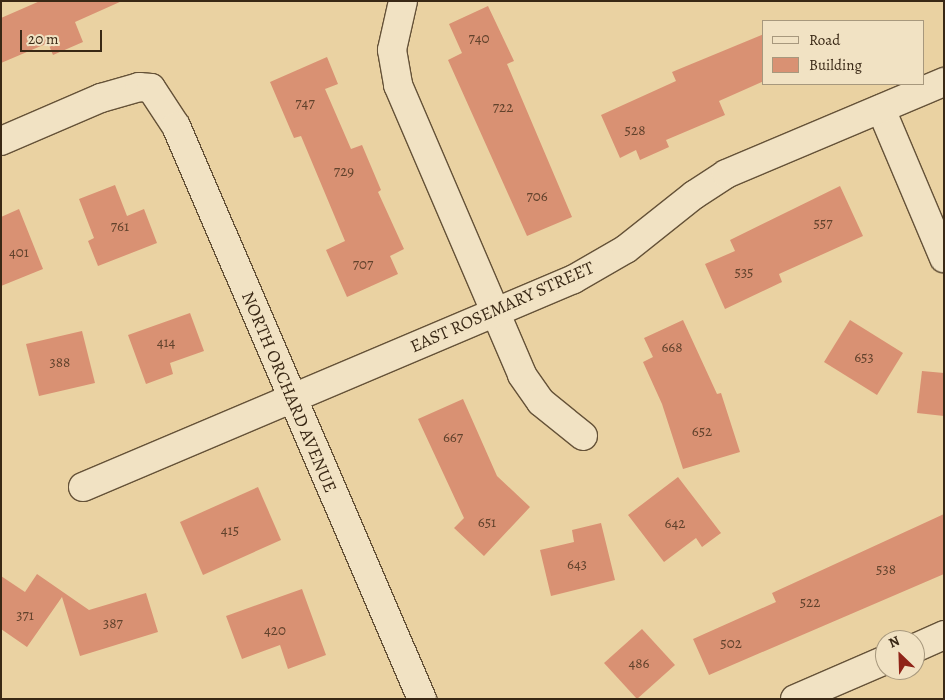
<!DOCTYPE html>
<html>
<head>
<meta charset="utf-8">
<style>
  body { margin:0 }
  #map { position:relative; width:945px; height:700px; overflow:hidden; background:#ead2a2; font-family:Alegreya,serif }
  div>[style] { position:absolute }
  .building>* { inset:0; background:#d99173 }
  .roads { filter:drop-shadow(1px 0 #655238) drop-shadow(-1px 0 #655238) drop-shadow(0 1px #655238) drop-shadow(0 -1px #655238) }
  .street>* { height:28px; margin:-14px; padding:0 14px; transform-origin:14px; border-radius:14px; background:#f1e2c3 }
  .secondary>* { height:28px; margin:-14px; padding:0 14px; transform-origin:14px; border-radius:14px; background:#f1e2c3 }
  span { translate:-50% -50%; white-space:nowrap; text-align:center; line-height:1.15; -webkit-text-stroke:4px #f1e2c3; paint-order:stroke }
  .number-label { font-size:15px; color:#61422c }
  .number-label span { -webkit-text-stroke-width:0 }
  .street-label { font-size:18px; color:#392815 }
  .frame { position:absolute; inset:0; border:2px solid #392815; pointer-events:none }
  .legend { position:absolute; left:762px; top:20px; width:162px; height:65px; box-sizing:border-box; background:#f1e2c3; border:1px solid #a7987d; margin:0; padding:6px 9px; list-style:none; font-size:15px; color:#392815 }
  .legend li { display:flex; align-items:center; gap:10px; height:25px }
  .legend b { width:25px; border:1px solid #a7987d }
  .north { position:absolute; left:875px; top:630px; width:50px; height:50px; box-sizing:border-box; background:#f1e2c3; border:1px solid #a7987d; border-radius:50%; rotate:336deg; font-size:14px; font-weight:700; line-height:20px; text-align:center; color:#392815 }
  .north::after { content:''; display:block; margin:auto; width:18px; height:22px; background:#8f2418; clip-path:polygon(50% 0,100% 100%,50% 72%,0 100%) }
  .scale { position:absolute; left:20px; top:30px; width:82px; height:22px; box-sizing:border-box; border:2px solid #392815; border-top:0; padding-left:6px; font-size:15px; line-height:18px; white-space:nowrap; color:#392815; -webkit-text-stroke:4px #f1e2c3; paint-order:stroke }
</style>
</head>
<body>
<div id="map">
  <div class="building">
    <div style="clip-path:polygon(40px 1px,122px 1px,75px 22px,83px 42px,53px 55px,48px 43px,1px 63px,1px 18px)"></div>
    <div style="clip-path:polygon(488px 6px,514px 61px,507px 64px,572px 217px,527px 236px,448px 60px,462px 53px,449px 24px)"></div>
    <div style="clip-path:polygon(764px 34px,764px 81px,719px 101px,725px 115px,666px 140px,669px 147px,640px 160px,636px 150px,620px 158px,601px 115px,676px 81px,672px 72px)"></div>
    <div style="clip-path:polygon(327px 57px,338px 84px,325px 89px,351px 149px,362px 145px,381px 190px,378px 192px,404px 249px,390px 256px,398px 274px,347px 297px,326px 250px,345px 241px,301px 136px,294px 138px,270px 82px)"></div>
    <div style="clip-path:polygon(115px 185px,127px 216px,144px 209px,157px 243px,98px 266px,88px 241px,94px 238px,79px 199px)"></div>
    <div style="clip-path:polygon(840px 186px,863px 236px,779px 274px,782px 282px,725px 309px,705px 264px,735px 251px,730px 240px)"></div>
    <div style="clip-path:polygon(19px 209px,43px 269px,1px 286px,1px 217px)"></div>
    <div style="clip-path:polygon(190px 313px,204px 351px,170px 363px,173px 374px,146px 384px,128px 335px)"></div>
    <div style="clip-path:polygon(683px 320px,717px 394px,721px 393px,740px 452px,683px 469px,662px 404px,643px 362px,653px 357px,644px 338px)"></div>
    <div style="clip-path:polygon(850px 320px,903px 353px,877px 395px,824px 362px)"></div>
    <div style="clip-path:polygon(82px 331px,95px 383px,39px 396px,26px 344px)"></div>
    <div style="clip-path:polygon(922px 371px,944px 373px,944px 416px,917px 413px)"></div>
    <div style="clip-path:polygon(463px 399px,497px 476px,530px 507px,484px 556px,454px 528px,464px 518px,418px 419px)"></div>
    <div style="clip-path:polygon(678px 477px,721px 533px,702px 547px,696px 538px,664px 562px,628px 515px)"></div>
    <div style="clip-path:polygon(258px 487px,281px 540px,203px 575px,180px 522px)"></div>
    <div style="clip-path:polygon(944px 514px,944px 574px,709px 675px,693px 639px,776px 602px,772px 593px)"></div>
    <div style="clip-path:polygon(601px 523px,615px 580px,551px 596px,540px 550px,574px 542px,572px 530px)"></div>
    <div style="clip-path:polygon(37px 574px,89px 610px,146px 593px,158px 632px,80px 656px,62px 597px,27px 647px,1px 629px,1px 576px,25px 592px)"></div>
    <div style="clip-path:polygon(302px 589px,326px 655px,288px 669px,280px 645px,242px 659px,226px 616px)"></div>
    <div style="clip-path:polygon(642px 629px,675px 665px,637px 699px,604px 663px)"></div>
  </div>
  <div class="roads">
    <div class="street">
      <div style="left:403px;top:1px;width:50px;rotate:102.7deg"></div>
      <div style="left:392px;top:50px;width:36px;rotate:80deg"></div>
      <div style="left:398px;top:85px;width:315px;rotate:66.8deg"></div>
      <div style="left:522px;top:375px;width:33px;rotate:55deg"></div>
      <div style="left:541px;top:402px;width:54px;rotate:39deg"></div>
      <div style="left:881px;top:109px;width:162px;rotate:67.1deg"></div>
      <div style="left:1px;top:141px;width:109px;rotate:-23.3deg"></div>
      <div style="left:101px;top:98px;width:40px;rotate:-16deg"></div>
      <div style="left:139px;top:87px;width:12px;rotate:5deg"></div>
      <div style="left:83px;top:487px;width:533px;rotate:-22.96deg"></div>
      <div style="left:574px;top:279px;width:60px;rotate:-30deg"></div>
      <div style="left:626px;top:249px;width:87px;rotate:-38.5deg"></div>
      <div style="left:694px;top:195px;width:38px;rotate:-33deg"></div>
      <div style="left:726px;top:174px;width:237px;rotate:-22.9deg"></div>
      <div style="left:915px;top:648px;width:32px;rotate:-24deg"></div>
      <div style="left:795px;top:699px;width:98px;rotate:-23.4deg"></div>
    </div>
    <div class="secondary">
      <div style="left:151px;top:88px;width:45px;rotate:56.7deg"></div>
      <div style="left:176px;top:126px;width:624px;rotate:66.77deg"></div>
    </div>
  </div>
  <div class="number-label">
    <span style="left:479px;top:39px">740</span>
    <span style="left:305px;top:104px">747</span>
    <span style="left:503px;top:108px">722</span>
    <span style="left:635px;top:131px">528</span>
    <span style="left:344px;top:172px">729</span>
    <span style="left:537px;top:197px">706</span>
    <span style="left:823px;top:224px">557</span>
    <span style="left:120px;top:227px">761</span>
    <span style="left:19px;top:253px">401</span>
    <span style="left:363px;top:265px">707</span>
    <span style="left:744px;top:273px">535</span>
    <span style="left:166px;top:343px">414</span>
    <span style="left:672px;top:348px">668</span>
    <span style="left:864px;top:358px">653</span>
    <span style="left:60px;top:363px">388</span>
    <span style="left:702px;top:432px">652</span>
    <span style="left:453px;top:438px">667</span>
    <span style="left:487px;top:523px">651</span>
    <span style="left:675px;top:524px">642</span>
    <span style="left:230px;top:531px">415</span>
    <span style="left:577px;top:565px">643</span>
    <span style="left:886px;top:570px">538</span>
    <span style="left:810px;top:603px">522</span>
    <span style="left:25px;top:616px">371</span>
    <span style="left:113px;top:624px">387</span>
    <span style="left:275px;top:631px">420</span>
    <span style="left:731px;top:644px">502</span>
    <span style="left:639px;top:664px">486</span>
  </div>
  <div class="street-label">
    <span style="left:502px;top:307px;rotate:-24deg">EAST ROSEMARY STREET</span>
    <span style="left:289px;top:392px;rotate:67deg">NORTH ORCHARD AVENUE</span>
  </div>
  <div class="frame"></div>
  <ul class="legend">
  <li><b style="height:6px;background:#f1e2c3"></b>Road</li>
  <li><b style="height:14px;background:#d99173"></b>Building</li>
  </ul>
  <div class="north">N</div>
  <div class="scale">20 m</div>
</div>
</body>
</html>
